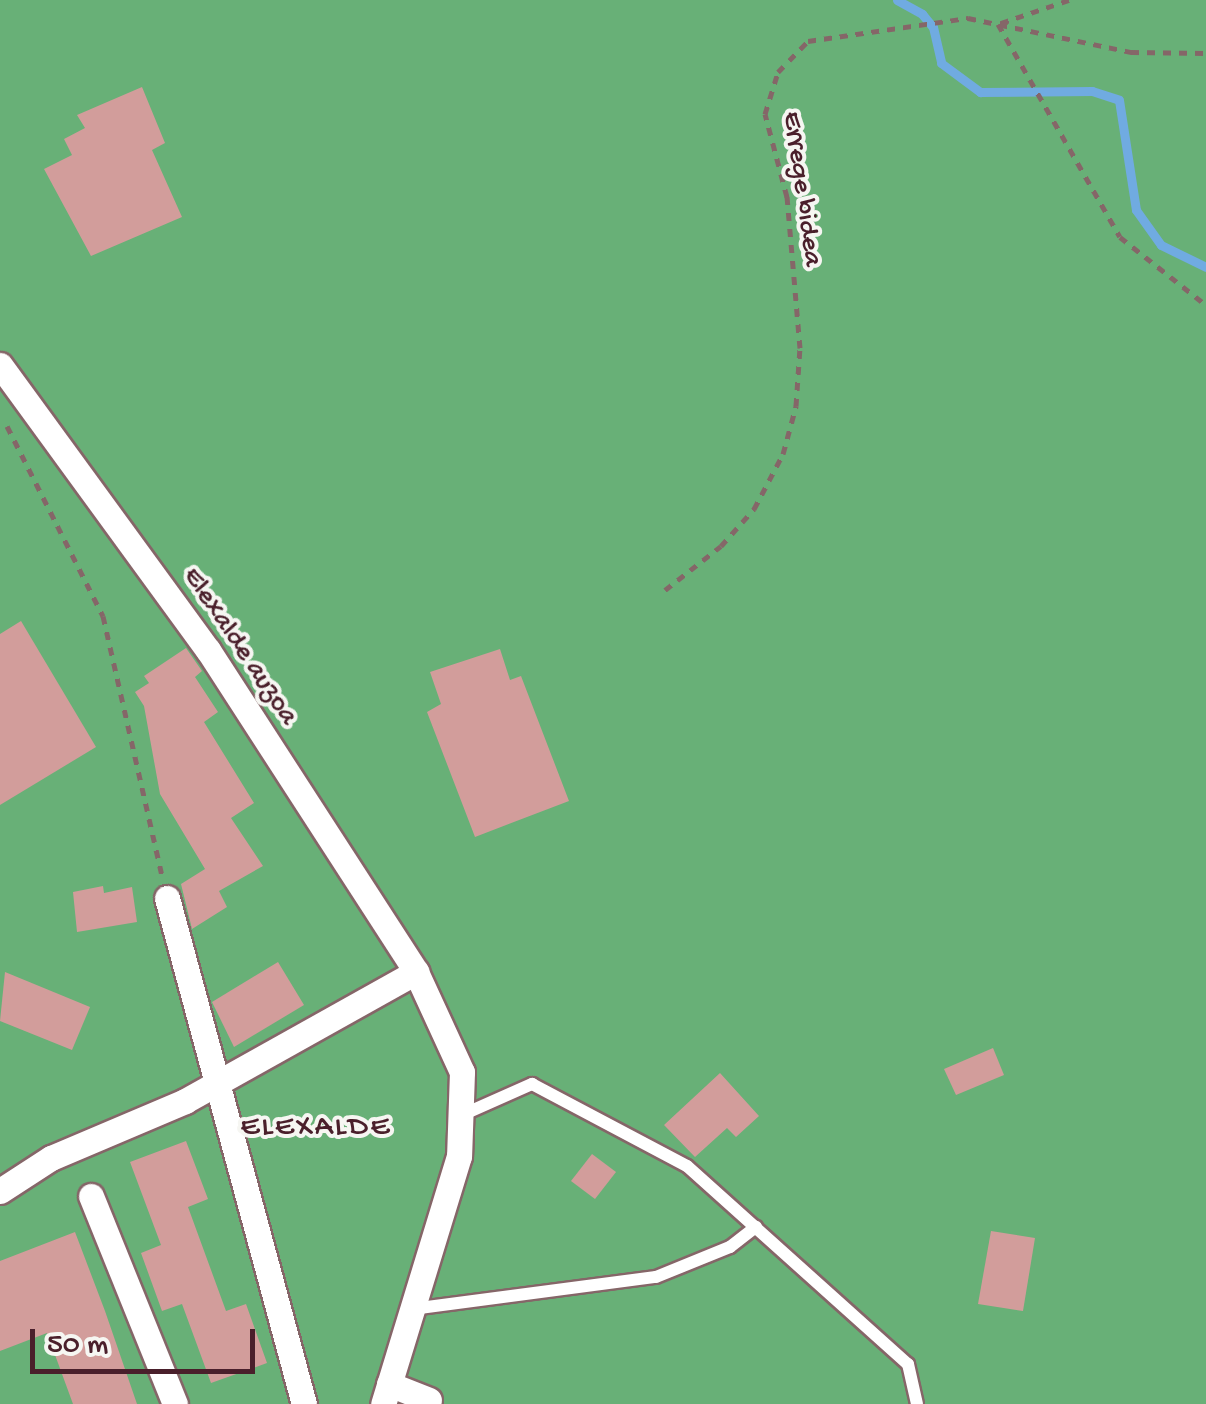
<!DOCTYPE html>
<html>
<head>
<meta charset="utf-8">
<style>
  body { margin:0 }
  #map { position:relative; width:1206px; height:1404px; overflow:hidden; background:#f3ead8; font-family:"Gochi Hand",sans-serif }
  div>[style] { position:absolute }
  .forest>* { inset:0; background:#68b077 }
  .stream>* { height:9px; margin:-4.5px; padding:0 4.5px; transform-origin:4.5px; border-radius:4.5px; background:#70abe1 }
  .building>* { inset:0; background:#d29d9b }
  .path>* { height:5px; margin-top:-2.5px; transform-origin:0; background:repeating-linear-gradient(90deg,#856668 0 8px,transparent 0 16px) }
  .roads { filter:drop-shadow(2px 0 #856668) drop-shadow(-2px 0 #856668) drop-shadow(0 2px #856668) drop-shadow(0 -2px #856668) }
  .lane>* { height:12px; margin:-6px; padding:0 6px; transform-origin:6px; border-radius:6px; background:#fff }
  .street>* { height:25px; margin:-12.5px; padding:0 12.5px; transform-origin:12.5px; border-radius:12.5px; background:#fff }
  span { translate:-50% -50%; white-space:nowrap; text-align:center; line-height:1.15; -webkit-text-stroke:8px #f6f6f2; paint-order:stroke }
  .street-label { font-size:28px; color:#4a1f2b }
  .neighbourhood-label { font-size:30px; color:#4a1f2b; letter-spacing:2.5px }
  .scale { position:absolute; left:30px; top:1329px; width:225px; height:45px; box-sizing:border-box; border:5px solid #4a1f2b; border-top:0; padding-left:12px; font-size:30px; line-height:35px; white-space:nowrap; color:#4a1f2b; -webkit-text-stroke:8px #f6f6f2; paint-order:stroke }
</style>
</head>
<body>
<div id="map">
  <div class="forest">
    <div style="clip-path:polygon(0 0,1206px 0,1206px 1404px,0 1404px)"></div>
  </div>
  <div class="stream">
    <div style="left:897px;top:0;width:29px;rotate:29deg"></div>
    <div style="left:922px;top:14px;width:17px;rotate:50deg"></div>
    <div style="left:933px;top:27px;width:37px;rotate:77deg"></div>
    <div style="left:941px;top:63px;width:49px;rotate:36.6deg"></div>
    <div style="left:980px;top:92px;width:112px;rotate:-0.5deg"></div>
    <div style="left:1092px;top:91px;width:28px;rotate:18deg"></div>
    <div style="left:1119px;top:100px;width:111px;rotate:81.2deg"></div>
    <div style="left:1136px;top:210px;width:43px;rotate:54.5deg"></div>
    <div style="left:1161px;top:245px;width:50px;rotate:26.1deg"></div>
  </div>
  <div class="building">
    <div style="clip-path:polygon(142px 87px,165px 143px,152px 150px,182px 217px,91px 256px,44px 169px,72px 155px,64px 139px,85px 128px,77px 115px)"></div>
    <div style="clip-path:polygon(21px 621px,96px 747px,0 805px,0 634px)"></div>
    <div style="clip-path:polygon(186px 648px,202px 671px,195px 677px,218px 712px,204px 722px,254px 803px,231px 818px,263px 866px,219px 891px,227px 907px,192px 929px,181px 884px,205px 869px,160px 794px,144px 706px,135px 692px,149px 683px,144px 676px)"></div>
    <div style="clip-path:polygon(500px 649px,510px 680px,521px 676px,569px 801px,475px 837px,427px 712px,441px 704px,430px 672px)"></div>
    <div style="clip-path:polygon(103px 886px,104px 893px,132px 887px,137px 922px,77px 932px,73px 892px)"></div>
    <div style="clip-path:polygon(278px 962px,304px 1005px,234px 1047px,212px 1002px)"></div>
    <div style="clip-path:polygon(5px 972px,90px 1007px,72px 1050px,0 1021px)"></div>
    <div style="clip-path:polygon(993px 1048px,1004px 1075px,956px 1095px,944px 1069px)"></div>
    <div style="clip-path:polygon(720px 1073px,759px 1116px,736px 1137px,727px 1128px,695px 1157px,664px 1125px)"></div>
    <div style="clip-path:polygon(186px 1141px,208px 1199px,188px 1207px,226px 1311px,246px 1304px,267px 1363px,211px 1383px,182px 1304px,162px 1311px,141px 1253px,161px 1245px,130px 1162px)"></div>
    <div style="clip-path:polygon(592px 1154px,616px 1172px,595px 1199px,571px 1181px)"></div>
    <div style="clip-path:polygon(991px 1231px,1035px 1238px,1023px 1311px,978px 1304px)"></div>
    <div style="clip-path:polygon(75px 1232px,105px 1311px,137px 1404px,73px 1404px,47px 1333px,0 1351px,0 1261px)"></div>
  </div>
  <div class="path">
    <div style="left:1069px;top:0;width:75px;rotate:161.3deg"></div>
    <div style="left:998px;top:24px;width:245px;rotate:60.2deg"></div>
    <div style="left:1120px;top:237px;width:110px;rotate:38.3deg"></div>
    <div style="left:7px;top:426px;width:213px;rotate:63.2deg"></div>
    <div style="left:103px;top:616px;width:266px;rotate:77.2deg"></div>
    <div style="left:665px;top:590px;width:71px;rotate:-38.2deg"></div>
    <div style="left:721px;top:546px;width:50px;rotate:-48.3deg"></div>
    <div style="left:754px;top:509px;width:62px;rotate:-62.2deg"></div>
    <div style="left:783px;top:454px;width:50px;rotate:-74.8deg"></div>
    <div style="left:796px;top:406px;width:58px;rotate:-86.1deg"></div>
    <div style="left:800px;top:348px;width:152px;rotate:-94.9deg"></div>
    <div style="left:787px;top:197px;width:86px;rotate:-104.8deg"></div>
    <div style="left:765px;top:114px;width:44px;rotate:-72.8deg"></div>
    <div style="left:778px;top:72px;width:43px;rotate:-45.9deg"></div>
    <div style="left:808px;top:41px;width:162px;rotate:-8.2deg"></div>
    <div style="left:968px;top:18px;width:167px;rotate:11.8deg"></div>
    <div style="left:1131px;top:52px;width:75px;rotate:0.8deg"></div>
  </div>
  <div class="roads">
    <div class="lane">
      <div style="left:462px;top:1115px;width:77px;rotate:-23.9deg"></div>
      <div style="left:532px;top:1084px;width:175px;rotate:27.9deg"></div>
      <div style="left:687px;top:1166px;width:297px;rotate:41.9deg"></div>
      <div style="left:908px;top:1364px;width:41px;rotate:77.3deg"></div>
      <div style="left:412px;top:1309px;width:246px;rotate:-7.5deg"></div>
      <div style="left:656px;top:1277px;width:80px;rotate:-22.1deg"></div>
      <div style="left:730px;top:1247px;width:33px;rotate:-38deg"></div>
    </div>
    <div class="street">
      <div style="left:0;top:365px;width:353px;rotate:53.9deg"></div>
      <div style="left:208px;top:650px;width:383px;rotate:57.1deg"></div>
      <div style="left:416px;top:972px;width:110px;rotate:65.3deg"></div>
      <div style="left:462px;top:1072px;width:84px;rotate:92deg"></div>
      <div style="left:459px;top:1156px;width:259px;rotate:107deg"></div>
      <div style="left:167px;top:898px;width:524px;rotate:74.85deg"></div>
      <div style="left:0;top:1191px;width:61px;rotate:-32.9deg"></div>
      <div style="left:51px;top:1158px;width:146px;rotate:-23deg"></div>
      <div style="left:185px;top:1101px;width:265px;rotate:-29.2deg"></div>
      <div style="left:91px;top:1196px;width:224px;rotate:68deg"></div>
      <div style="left:389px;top:1384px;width:43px;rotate:21.8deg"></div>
    </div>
  </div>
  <div class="street-label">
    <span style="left:801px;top:189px;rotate:82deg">Errege bidea</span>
    <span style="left:239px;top:647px;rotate:56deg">Elexalde auzoa</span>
  </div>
  <div class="neighbourhood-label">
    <span style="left:316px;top:1129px">ELEXALDE</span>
  </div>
  <div class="scale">50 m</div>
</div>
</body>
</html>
